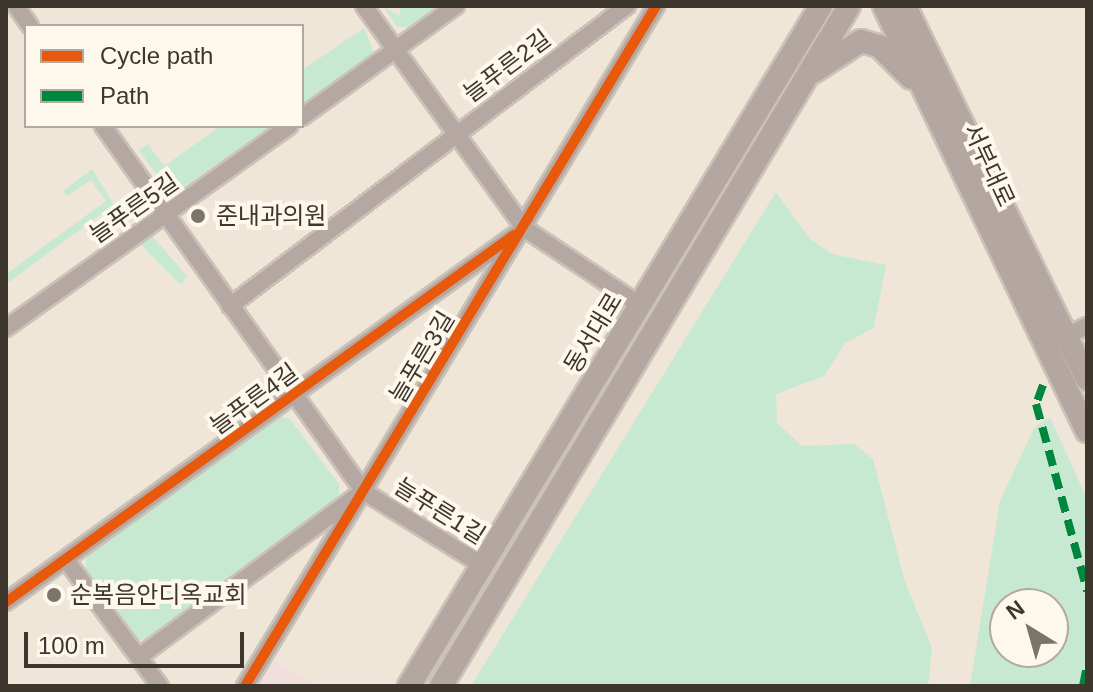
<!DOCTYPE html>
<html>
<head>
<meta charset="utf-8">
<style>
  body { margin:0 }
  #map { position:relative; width:1093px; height:692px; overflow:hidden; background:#efe6d8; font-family:Arial,"Noto Sans KR",sans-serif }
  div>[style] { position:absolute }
  .medical>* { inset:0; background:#f1dfde }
  .green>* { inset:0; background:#c7e9d1 }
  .roads { filter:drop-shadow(2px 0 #cac2b7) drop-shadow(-2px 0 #cac2b7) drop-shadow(0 2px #cac2b7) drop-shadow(0 -2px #cac2b7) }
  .minor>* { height:16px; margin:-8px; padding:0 8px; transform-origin:8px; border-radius:8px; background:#b5a8a3 }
  .secondary>* { height:22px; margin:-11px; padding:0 11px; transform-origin:11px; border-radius:11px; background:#b4a6a1 }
  .quiet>* { height:8px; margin-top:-4px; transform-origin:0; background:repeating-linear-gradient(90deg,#00873e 0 16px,transparent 0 24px) }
  .cycleway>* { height:10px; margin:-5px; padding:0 5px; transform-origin:5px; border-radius:5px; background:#e8590c }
  .dots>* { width:22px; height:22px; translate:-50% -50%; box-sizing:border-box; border:4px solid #fef7ec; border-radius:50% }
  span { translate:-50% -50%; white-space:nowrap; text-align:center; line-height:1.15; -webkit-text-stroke:8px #fef7ec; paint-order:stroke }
  .street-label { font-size:24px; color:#3d362c }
  .poi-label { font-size:24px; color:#3d362c }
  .left { translate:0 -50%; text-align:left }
  .frame { position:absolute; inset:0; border:8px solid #3d362c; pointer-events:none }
  .legend { position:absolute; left:24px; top:24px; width:280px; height:104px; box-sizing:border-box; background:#fef7ec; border:2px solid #b1aa9f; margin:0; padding:10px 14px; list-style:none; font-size:24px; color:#3d362c }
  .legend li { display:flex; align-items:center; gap:16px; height:40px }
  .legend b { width:40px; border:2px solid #b1aa9f }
  .north { position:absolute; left:989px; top:588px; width:80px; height:80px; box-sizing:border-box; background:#fef7ec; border:2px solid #b1aa9f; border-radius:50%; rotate:323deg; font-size:22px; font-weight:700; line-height:32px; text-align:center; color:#3d362c }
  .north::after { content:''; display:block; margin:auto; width:28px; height:36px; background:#7b7468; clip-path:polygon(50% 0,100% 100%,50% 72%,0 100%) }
  .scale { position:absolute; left:24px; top:632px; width:220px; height:36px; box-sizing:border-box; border:4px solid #3d362c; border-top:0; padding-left:10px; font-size:24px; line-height:28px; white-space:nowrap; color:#3d362c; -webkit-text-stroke:6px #fef7ec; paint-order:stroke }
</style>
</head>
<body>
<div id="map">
  <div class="medical">
    <div style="clip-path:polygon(274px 659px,311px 683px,309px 686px,257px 686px)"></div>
  </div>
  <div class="green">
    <div style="clip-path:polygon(383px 6px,401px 17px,399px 6px,438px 6px,409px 28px,397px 26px)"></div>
    <div style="clip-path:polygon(364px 28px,374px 53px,302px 104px,302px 70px)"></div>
    <div style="clip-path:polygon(221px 126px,271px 126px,177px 192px,169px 192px,139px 150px,148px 144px,164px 166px)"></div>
    <div style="clip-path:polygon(92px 169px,114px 205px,6px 284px,6px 274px,106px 201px,91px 180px,67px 196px,63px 191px)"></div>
    <div style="clip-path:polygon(776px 192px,810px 239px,832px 254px,886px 265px,874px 328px,845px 343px,824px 376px,776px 394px,777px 423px,802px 446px,854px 444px,873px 459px,905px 582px,932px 648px,928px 686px,471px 686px)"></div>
    <div style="clip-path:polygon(152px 236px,187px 276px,181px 285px,140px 244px)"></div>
    <div style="clip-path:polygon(277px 416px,290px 419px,339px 484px,339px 500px,149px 640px,138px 640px,86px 572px,86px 556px)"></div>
    <div style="clip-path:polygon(evenodd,1050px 417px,1087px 499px,1087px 686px,970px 686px,1000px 501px,1034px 428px,1050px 417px,1005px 604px,1053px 604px,1053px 652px,1005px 652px,1005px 604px)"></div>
  </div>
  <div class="roads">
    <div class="minor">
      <div style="left:16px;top:6px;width:24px;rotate:55deg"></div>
      <div style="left:364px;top:6px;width:274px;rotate:54.2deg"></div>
      <div style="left:524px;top:228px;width:139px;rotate:33.6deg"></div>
      <div style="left:302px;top:117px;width:190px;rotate:-35.8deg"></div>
      <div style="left:103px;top:126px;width:448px;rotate:54.5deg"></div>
      <div style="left:363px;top:491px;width:140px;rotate:31.9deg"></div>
      <div style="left:230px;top:306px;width:498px;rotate:-37.1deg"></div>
      <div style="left:6px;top:328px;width:348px;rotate:-35.5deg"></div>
      <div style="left:1058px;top:340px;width:32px;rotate:-26deg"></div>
      <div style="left:66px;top:560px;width:157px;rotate:53.3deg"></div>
      <div style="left:6px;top:602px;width:629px;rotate:-35.81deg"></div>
      <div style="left:139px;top:657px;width:269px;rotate:-36.5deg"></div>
      <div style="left:245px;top:686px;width:795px;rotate:-58.85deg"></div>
    </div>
    <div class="secondary">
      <div style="left:884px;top:6px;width:471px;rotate:64.5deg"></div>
      <div style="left:905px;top:6px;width:415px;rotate:64deg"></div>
      <div style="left:813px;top:72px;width:57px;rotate:-32.9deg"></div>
      <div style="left:861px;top:41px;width:19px;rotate:16deg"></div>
      <div style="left:879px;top:46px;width:45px;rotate:45deg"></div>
      <div style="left:409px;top:686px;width:795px;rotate:-58.79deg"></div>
      <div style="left:441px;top:686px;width:793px;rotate:-59.04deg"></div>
    </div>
  </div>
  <div class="quiet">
    <div style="left:1043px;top:385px;width:20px;rotate:110deg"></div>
    <div style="left:1036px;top:404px;width:194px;rotate:74.7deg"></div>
    <div style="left:1083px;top:686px;width:20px;rotate:-79deg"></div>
  </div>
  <div class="cycleway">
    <div style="left:6px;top:602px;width:627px;rotate:-35.85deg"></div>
    <div style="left:245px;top:686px;width:795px;rotate:-58.85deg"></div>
  </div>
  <div class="dots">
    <div style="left:198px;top:216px;background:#7b7468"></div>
    <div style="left:54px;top:595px;background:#7b7468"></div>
  </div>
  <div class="street-label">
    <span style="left:507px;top:66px;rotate:-37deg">늘푸른2길</span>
    <span style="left:989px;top:165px;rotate:65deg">서부대로</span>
    <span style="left:134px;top:208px;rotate:-35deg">늘푸른5길</span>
    <span style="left:593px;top:333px;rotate:-59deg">동서대로</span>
    <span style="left:422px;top:357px;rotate:-59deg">늘푸른3길</span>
    <span style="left:254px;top:399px;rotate:-36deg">늘푸른4길</span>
    <span style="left:440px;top:511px;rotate:32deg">늘푸른1길</span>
  </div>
  <div class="poi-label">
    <span class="left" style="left:216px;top:216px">준내과의원</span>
    <span class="left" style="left:70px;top:595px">순복음안디옥교회</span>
  </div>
  <div class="frame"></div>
  <ul class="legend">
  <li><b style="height:10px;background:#e8590c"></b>Cycle path</li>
  <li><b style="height:10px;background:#00873e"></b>Path</li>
  </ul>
  <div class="north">N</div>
  <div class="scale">100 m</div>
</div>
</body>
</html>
